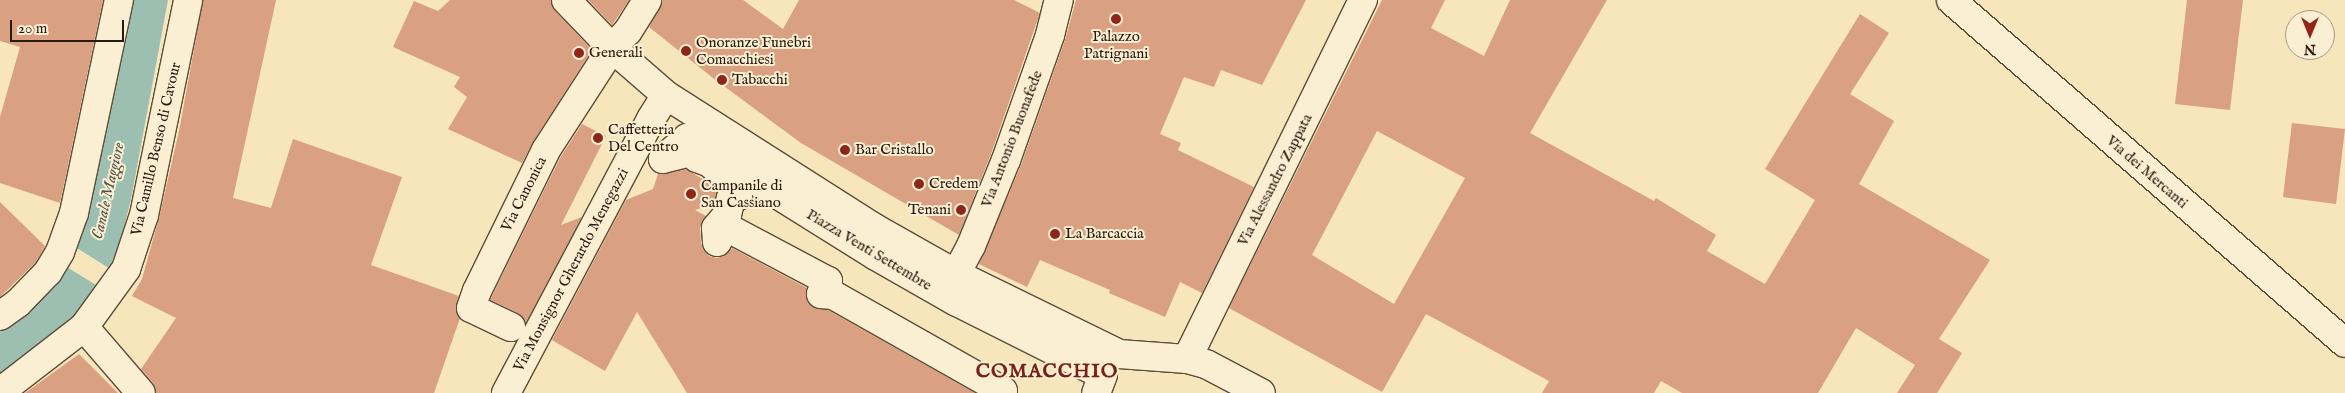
<!DOCTYPE html>
<html>
<head>
<meta charset="utf-8">
<style>
  body { margin:0 }
  #map { position:relative; width:2345px; height:393px; overflow:hidden; background:#f7e5bb; font-family:"IM FELL English",serif }
  div>[style] { position:absolute }
  .water>* { inset:0; background:#9dbfb1 }
  .pier>* { inset:0; background:#f7e5bb }
  .building>* { inset:0; background:#d9a082 }
  .roads { filter:drop-shadow(1px 0 #5c4d38) drop-shadow(-1px 0 #5c4d38) drop-shadow(0 1px #5c4d38) drop-shadow(0 -1px #5c4d38) }
  .street>* { height:28px; margin:-14px; padding:0 14px; transform-origin:14px; border-radius:14px; background:#faeed3 }
  .dots>* { width:14px; height:14px; translate:-50% -50%; box-sizing:border-box; border:2px solid #faeed3; border-radius:50% }
  span { translate:-50% -50%; white-space:nowrap; text-align:center; line-height:1.15; -webkit-text-stroke:4px #faeed3; paint-order:stroke }
  .poi-label { font-size:15px; color:#291a0d }
  .left { translate:0 -50%; text-align:left }
  .right { translate:-100% -50%; text-align:right }
  .street-label { font-size:15px; color:#291a0d }
  .water-label { font-size:16px; color:#525446; font-style:italic }
  .district-label { font-size:20px; color:#7a1f14; font-weight:700; letter-spacing:1px }
  .north { position:absolute; left:2285px; top:10px; width:50px; height:50px; box-sizing:border-box; background:#faeed3; border:1px solid #a69984; border-radius:50%; rotate:180deg; font-size:14px; font-weight:700; line-height:20px; text-align:center; color:#291a0d }
  .north::after { content:''; display:block; margin:auto; width:18px; height:22px; background:#8f2418; clip-path:polygon(50% 0,100% 100%,50% 72%,0 100%) }
  .scale { position:absolute; left:10px; top:20px; width:114px; height:22px; box-sizing:border-box; border:2px solid #291a0d; border-top:0; padding-left:6px; font-size:15px; line-height:18px; white-space:nowrap; color:#291a0d; -webkit-text-stroke:4px #faeed3; paint-order:stroke }
</style>
</head>
<body>
<div id="map">
  <div class="water">
    <div style="clip-path:polygon(127px 0,168px 0,131px 199px,121px 239px,110px 267px,92px 296px,64px 326px,0 375px,0 330px,44px 291px)"></div>
  </div>
  <div class="pier">
    <div style="clip-path:polygon(72px 245px,112px 270px,101px 288px,62px 264px)"></div>
  </div>
  <div class="building">
    <div style="clip-path:polygon(0 0,103px 0,60px 203px,0 183px,0 117px,20px 47px,0 41px)"></div>
    <div style="clip-path:polygon(203px 0,276px 0,233px 198px,271px 208px,293px 139px,402px 177px,371px 265px,459px 296px,456px 310px,460px 318px,434px 393px,156px 393px,153px 383px,141px 369px,176px 318px,132px 296px,142px 279px,159px 218px,179px 131px)"></div>
    <div style="clip-path:polygon(450px 0,551px 0,555px 11px,592px 50px,533px 142px,522px 163px,448px 129px,467px 97px,454px 87px,460px 77px,393px 47px,414px 1px,438px 11px)"></div>
    <div style="clip-path:polygon(588px 0,629px 0,612px 25px)"></div>
    <div style="clip-path:polygon(663px 0,743px 0,783px 29px,799px 0,1014px 0,1040px 13px,991px 154px,959px 235px,801px 143px,713px 78px,649px 27px)"></div>
    <div style="clip-path:polygon(1076px 0,1306px 0,1262px 85px,1221px 70px,1214px 87px,1184px 77px,1160px 134px,1181px 143px,1178px 150px,1254px 187px,1202px 293px,1180px 282px,1165px 317px,1109px 293px,1110px 290px,1040px 260px,1027px 287px,979px 264px,1021px 165px,1065px 40px)"></div>
    <div style="clip-path:polygon(evenodd,1382px 0,1445px 0,1431px 28px,1484px 56px,1510px 0,1607px 0,1530px 133px,1654px 201px,1656px 198px,1716px 235px,1707px 251px,1765px 284px,1815px 200px,1765px 169px,1860px 14px,1889px 33px,1850px 94px,1894px 121px,1859px 184px,1990px 260px,1939px 339px,1962px 353px,1937px 393px,1897px 393px,1915px 365px,1856px 328px,1818px 393px,1682px 393px,1661px 381px,1654px 393px,1542px 393px,1549px 381px,1426px 314px,1382px 392px,1229px 308px,1382px 0,1377px 131px,1465px 178px,1394px 304px,1312px 255px,1377px 131px)"></div>
    <div style="clip-path:polygon(2187px 0,2243px 0,2230px 110px,2175px 104px)"></div>
    <div style="clip-path:polygon(2292px 123px,2345px 129px,2336px 204px,2283px 197px)"></div>
    <div style="clip-path:polygon(582px 124px,606px 136px,561px 225px,582px 217px,526px 323px,518px 313px,490px 300px,560px 158px)"></div>
    <div style="clip-path:polygon(686px 169px,719px 189px,714px 204px,695px 210px,706px 216px,700px 228px,701px 243px,704px 250px,709px 256px,717px 258px,724px 256px,732px 248px,807px 288px,807px 301px,813px 307px,828px 310px,975px 393px,687px 393px,637px 312px,605px 371px,552px 340px,626px 200px,653px 189px,658px 174px)"></div>
    <div style="clip-path:polygon(0 202px,45px 246px,36px 262px,0 297px)"></div>
    <div style="clip-path:polygon(79px 354px,118px 393px,25px 393px)"></div>
  </div>
  <div class="roads">
    <div class="street">
      <div style="left:566px;top:0;width:66px;rotate:46.2deg"></div>
      <div style="left:612px;top:48px;width:72px;rotate:41deg"></div>
      <div style="left:666px;top:95px;width:246px;rotate:32.5deg"></div>
      <div style="left:873px;top:227px;width:95px;rotate:29.5deg"></div>
      <div style="left:956px;top:274px;width:182px;rotate:26.1deg"></div>
      <div style="left:1119px;top:354px;width:68px;rotate:4.2deg"></div>
      <div style="left:1187px;top:359px;width:20px;rotate:15deg"></div>
      <div style="left:1206px;top:364px;width:62px;rotate:27.8deg"></div>
      <div style="left:1951px;top:0;width:522px;rotate:41.04deg"></div>
      <div style="left:956px;top:274px;width:32px;rotate:-62deg"></div>
      <div style="left:971px;top:246px;width:93px;rotate:-67.9deg"></div>
      <div style="left:1006px;top:160px;width:133px;rotate:-70.6deg"></div>
      <div style="left:1050px;top:35px;width:36px;rotate:-76deg"></div>
      <div style="left:0;top:316px;width:22px;rotate:-36deg"></div>
      <div style="left:18px;top:303px;width:43px;rotate:-45.9deg"></div>
      <div style="left:48px;top:272px;width:23px;rotate:-59deg"></div>
      <div style="left:60px;top:252px;width:41px;rotate:-70.3deg"></div>
      <div style="left:74px;top:213px;width:218px;rotate:-78.1deg"></div>
      <div style="left:84px;top:327px;width:87px;rotate:49.2deg"></div>
      <div style="left:511px;top:327px;width:44px;rotate:-154.6deg"></div>
      <div style="left:471px;top:308px;width:18px;rotate:-71deg"></div>
      <div style="left:477px;top:291px;width:157px;rotate:-63.9deg"></div>
      <div style="left:546px;top:150px;width:121px;rotate:-57.1deg"></div>
      <div style="left:612px;top:48px;width:23px;rotate:-47deg"></div>
      <div style="left:628px;top:31px;width:36px;rotate:-58deg"></div>
      <div style="left:1187px;top:359px;width:400px;rotate:-63.9deg"></div>
      <div style="left:0;top:392px;width:106px;rotate:-37.7deg"></div>
      <div style="left:84px;top:327px;width:72px;rotate:-54.1deg"></div>
      <div style="left:126px;top:269px;width:57px;rotate:-71.6deg"></div>
      <div style="left:144px;top:215px;width:219px;rotate:-78.4deg"></div>
      <div style="left:506px;top:393px;width:310px;rotate:-62.1deg"></div>
      <div style="left:651px;top:119px;width:28px;rotate:-58deg"></div>
      <div style="left:1002px;top:393px;width:2px;rotate:-63deg"></div>
      <div style="left:1003px;top:391px;width:195px;rotate:-150.5deg"></div>
      <div style="left:833px;top:295px;width:12px;rotate:-175deg"></div>
      <div style="left:821px;top:294px;width:15px;rotate:-62deg"></div>
      <div style="left:828px;top:281px;width:115px;rotate:-152.1deg"></div>
      <div style="left:726px;top:227px;width:17px;rotate:121deg"></div>
      <div style="left:717px;top:242px;width:14px;rotate:-94deg"></div>
      <div style="left:716px;top:228px;width:17px;rotate:-50deg"></div>
      <div style="left:727px;top:215px;width:17px;rotate:-77deg"></div>
      <div style="left:731px;top:198px;width:7px;rotate:-16deg"></div>
      <div style="left:738px;top:196px;width:28px;rotate:-109deg"></div>
      <div style="left:729px;top:170px;width:9px;rotate:159deg"></div>
      <div style="left:721px;top:173px;width:15px;rotate:-138deg"></div>
      <div style="left:710px;top:163px;width:14px;rotate:-159deg"></div>
      <div style="left:697px;top:158px;width:7px;rotate:-106deg"></div>
      <div style="left:695px;top:151px;width:33px;rotate:166deg"></div>
      <div style="left:663px;top:159px;width:32px;rotate:-41deg"></div>
      <div style="left:687px;top:138px;width:223px;rotate:32deg"></div>
      <div style="left:876px;top:256px;width:91px;rotate:29.7deg"></div>
      <div style="left:955px;top:301px;width:165px;rotate:26.6deg"></div>
      <div style="left:1103px;top:375px;width:19px;rotate:111deg"></div>
    </div>
  </div>
  <div class="dots">
    <div style="left:1116px;top:19px;background:#8f2418"></div>
    <div style="left:686px;top:51px;background:#8f2418"></div>
    <div style="left:579px;top:53px;background:#8f2418"></div>
    <div style="left:722px;top:80px;background:#8f2418"></div>
    <div style="left:598px;top:138px;background:#8f2418"></div>
    <div style="left:845px;top:150px;background:#8f2418"></div>
    <div style="left:919px;top:184px;background:#8f2418"></div>
    <div style="left:691px;top:194px;background:#8f2418"></div>
    <div style="left:961px;top:210px;background:#8f2418"></div>
    <div style="left:1055px;top:234px;background:#8f2418"></div>
  </div>
  <div class="poi-label">
    <span style="left:1116px;top:45px">Palazzo<br>Patrignani</span>
    <span class="left" style="left:696px;top:51px">Onoranze Funebri<br>Comacchiesi</span>
    <span class="left" style="left:589px;top:53px">Generali</span>
    <span class="left" style="left:732px;top:80px">Tabacchi</span>
    <span class="left" style="left:608px;top:138px">Caffetteria<br>Del Centro</span>
    <span class="left" style="left:855px;top:150px">Bar Cristallo</span>
    <span class="left" style="left:929px;top:184px">Credem</span>
    <span class="left" style="left:701px;top:194px">Campanile di<br>San Cassiano</span>
    <span class="right" style="left:951px;top:210px">Tenani</span>
    <span class="left" style="left:1065px;top:234px">La Barcaccia</span>
  </div>
  <div class="street-label">
    <span style="left:1012px;top:139px;rotate:-69deg">Via Antonio Buonafede</span>
    <span style="left:156px;top:149px;rotate:-77deg">Via Camillo Benso di Cavour</span>
    <span style="left:2147px;top:172px;rotate:41deg">Via dei Mercanti</span>
    <span style="left:1275px;top:180px;rotate:-63deg">Via Alessandro Zappata</span>
    <span style="left:524px;top:194px;rotate:-63deg">Via Canonica</span>
    <span style="left:869px;top:250px;rotate:31deg">Piazza Venti Settembre</span>
    <span style="left:571px;top:270px;rotate:-62deg">Via Monsignor Gherardo Menegazzi</span>
  </div>
  <div class="water-label">
    <span style="left:109px;top:191px;rotate:-77deg">Canale Maggiore</span>
  </div>
  <div class="district-label">
    <span style="left:1047px;top:371px">COMACCHIO</span>
  </div>
  <div class="north">N</div>
  <div class="scale">20 m</div>
</div>
</body>
</html>
